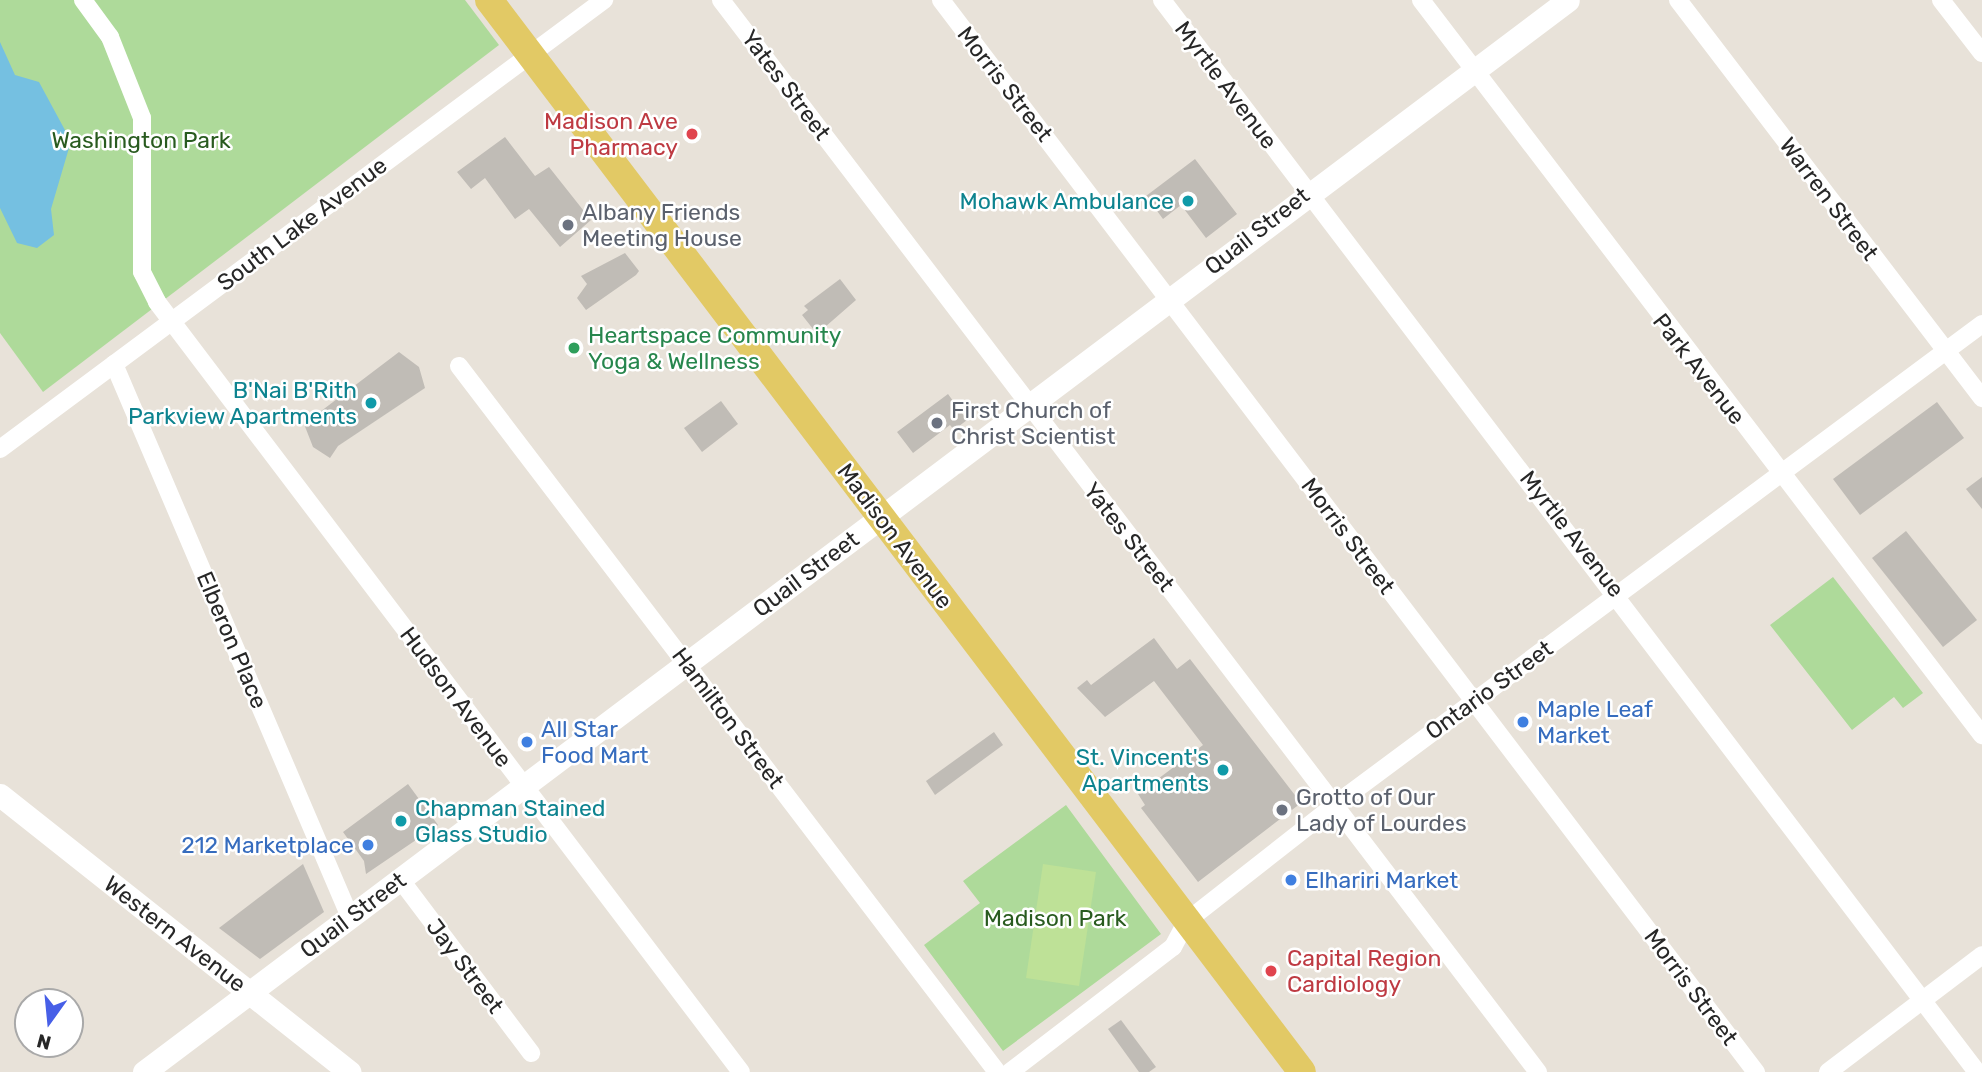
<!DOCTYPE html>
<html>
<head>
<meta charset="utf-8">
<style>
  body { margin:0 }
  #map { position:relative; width:1982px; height:1072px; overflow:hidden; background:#e8e2d9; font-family:Rubik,sans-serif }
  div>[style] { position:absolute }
  .green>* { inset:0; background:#aeda9a }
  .pitch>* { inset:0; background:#bee197 }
  .water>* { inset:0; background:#75c0e1 }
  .building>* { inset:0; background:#c0bcb6 }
  .minor>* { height:18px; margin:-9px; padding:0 9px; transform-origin:9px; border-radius:9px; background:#fff }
  .tertiary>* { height:23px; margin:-11.5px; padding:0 11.5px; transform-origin:11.5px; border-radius:11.5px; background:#fff }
  .primary>* { height:28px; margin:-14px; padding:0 14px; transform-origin:14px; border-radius:14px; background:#e2c965 }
  .dots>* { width:19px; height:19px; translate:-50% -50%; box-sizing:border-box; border:4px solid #fff; border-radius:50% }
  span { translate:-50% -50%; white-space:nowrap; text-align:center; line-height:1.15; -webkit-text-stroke:5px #fff; paint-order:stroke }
  .street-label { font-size:23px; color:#272727 }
  .health-label { font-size:23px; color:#be3a42 }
  .right { translate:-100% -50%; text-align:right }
  .left { translate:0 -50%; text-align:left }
  .park-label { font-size:23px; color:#295b1f }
  .culture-label { font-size:23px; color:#0d838f }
  .worship-label { font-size:23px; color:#5b616d }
  .leisure-label { font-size:23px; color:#27864d }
  .shop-label { font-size:23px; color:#366cbe }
  .north { position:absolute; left:14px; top:988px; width:70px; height:70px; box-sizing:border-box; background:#fff; border:2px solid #a9a9a9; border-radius:50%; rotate:195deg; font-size:19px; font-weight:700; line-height:28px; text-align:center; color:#272727 }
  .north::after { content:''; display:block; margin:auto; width:24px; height:32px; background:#475fe7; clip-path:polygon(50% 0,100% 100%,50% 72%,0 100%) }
</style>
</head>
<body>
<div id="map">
  <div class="green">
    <div style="clip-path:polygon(0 0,465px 0,499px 45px,43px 392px,0 333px)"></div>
    <div style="clip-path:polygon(1833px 577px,1923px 693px,1903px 708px,1894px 697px,1852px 730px,1770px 625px)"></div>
    <div style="clip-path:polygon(1066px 805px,1161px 934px,1003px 1051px,924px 945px,980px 903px,963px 881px)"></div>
  </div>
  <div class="pitch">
    <div style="clip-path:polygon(1043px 864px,1096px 872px,1079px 986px,1026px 978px)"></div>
  </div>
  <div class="water">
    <div style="clip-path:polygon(0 42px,15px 75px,39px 82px,66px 132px,69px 148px,51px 209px,54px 235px,37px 248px,17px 243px,0 208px)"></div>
  </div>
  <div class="building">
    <div style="clip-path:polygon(505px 137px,535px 176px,549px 167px,591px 220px,560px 247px,529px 209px,515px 219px,485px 178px,471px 189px,457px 172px)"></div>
    <div style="clip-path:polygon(1195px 159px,1237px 214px,1206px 238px,1181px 205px,1163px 219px,1146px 196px)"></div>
    <div style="clip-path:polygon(625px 253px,639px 271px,636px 275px,586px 310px,577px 298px,587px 284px,581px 276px)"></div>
    <div style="clip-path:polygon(840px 279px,856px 300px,817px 334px,802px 315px,808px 310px,804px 306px)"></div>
    <div style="clip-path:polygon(399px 352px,419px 367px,425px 388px,338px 446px,330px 458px,313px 447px,304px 424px)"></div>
    <div style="clip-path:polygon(948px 394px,967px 420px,954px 430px,950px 425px,913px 453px,897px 432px)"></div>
    <div style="clip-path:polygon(721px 401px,738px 424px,702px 452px,684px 428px)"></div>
    <div style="clip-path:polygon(1937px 402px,1964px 438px,1860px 515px,1833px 479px)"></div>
    <div style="clip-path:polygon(1982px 477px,1982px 509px,1966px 489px)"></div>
    <div style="clip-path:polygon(1906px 531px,1977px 620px,1943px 647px,1872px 558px)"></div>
    <div style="clip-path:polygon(1154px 638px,1177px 669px,1190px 659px,1301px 803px,1198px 882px,1141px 808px,1145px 805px,1138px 794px,1203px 745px,1154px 681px,1105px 717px,1077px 688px,1087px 680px,1091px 685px)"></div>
    <div style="clip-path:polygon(994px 732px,1003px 745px,935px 795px,926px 781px)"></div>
    <div style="clip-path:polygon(408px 784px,438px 825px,366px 874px,364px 861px,343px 832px)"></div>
    <div style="clip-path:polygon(303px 864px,324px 912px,260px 959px,219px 928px)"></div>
    <div style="clip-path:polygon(1121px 1020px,1156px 1067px,1149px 1072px,1139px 1072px,1108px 1029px)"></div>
  </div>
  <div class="minor">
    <div style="left:83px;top:0;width:46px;rotate:53.9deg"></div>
    <div style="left:110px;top:37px;width:87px;rotate:68.4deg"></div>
    <div style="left:142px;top:118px;width:154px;rotate:90deg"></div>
    <div style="left:142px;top:272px;width:34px;rotate:63deg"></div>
    <div style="left:157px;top:302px;width:966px;rotate:52.82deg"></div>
    <div style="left:721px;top:0;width:1348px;rotate:52.69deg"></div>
    <div style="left:941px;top:0;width:1347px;rotate:52.76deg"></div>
    <div style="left:1162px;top:0;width:1347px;rotate:52.76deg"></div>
    <div style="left:1421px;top:0;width:925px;rotate:52.65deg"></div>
    <div style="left:1678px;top:0;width:501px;rotate:52.63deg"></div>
    <div style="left:1941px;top:0;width:67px;rotate:52.3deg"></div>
    <div style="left:114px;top:364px;width:601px;rotate:66.89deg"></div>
    <div style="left:459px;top:366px;width:888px;rotate:52.69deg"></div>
    <div style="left:0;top:449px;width:753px;rotate:-36.63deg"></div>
    <div style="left:400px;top:879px;width:218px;rotate:53deg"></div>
    <div style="left:1010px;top:1072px;width:205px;rotate:-37.5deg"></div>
    <div style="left:1173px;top:947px;width:30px;rotate:-62deg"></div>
    <div style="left:1187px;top:921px;width:189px;rotate:-38.1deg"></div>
    <div style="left:1336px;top:804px;width:805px;rotate:-36.61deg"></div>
    <div style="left:1828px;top:1072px;width:193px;rotate:-37.2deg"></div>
  </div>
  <div class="tertiary">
    <div style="left:0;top:795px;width:446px;rotate:38.4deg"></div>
    <div style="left:144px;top:1072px;width:1782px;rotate:-36.97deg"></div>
  </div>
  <div class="primary">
    <div style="left:489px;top:0;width:1345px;rotate:52.82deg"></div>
  </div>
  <div class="dots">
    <div style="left:692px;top:134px;background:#e0444e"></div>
    <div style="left:1188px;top:201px;background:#0f9aa8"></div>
    <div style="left:568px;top:225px;background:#6b7280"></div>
    <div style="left:574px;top:348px;background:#2e9e5b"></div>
    <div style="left:371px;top:403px;background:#0f9aa8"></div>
    <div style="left:937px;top:423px;background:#6b7280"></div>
    <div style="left:1523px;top:722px;background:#3f7fe0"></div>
    <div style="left:527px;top:742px;background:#3f7fe0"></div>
    <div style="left:1223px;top:770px;background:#0f9aa8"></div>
    <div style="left:1282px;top:810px;background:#6b7280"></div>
    <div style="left:401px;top:821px;background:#0f9aa8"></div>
    <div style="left:368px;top:845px;background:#3f7fe0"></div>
    <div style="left:1291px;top:880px;background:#3f7fe0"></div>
    <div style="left:1271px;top:971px;background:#e0444e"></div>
  </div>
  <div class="street-label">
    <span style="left:1005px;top:84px;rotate:52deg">Morris Street</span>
    <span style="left:786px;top:85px;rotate:53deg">Yates Street</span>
    <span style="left:1226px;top:85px;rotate:53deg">Myrtle Avenue</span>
    <span style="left:1829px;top:199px;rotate:53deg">Warren Street</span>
    <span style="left:302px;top:224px;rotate:-37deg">South Lake Avenue</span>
    <span style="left:1257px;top:231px;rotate:-38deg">Quail Street</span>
    <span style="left:1699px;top:369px;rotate:52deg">Park Avenue</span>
    <span style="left:1572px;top:534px;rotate:52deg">Myrtle Avenue</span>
    <span style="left:895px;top:536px;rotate:53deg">Madison Avenue</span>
    <span style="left:1348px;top:536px;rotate:53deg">Morris Street</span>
    <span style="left:1129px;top:537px;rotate:52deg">Yates Street</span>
    <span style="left:806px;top:574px;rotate:-37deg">Quail Street</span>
    <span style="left:232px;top:640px;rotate:67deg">Elberon Place</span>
    <span style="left:1489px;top:690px;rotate:-36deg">Ontario Street</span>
    <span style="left:456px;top:697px;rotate:53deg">Hudson Avenue</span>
    <span style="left:728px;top:718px;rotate:53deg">Hamilton Street</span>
    <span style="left:353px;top:915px;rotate:-37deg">Quail Street</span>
    <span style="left:175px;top:934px;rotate:38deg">Western Avenue</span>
    <span style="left:465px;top:966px;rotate:53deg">Jay Street</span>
    <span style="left:1691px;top:987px;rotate:53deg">Morris Street</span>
  </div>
  <div class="health-label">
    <span class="right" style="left:678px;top:134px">Madison Ave<br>Pharmacy</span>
    <span class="left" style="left:1287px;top:971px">Capital Region<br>Cardiology</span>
  </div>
  <div class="park-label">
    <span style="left:141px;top:140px">Washington Park</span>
    <span style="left:1055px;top:918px">Madison Park</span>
  </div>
  <div class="culture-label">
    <span class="right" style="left:1174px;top:201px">Mohawk Ambulance</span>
    <span class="right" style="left:357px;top:403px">B'Nai B'Rith<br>Parkview Apartments</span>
    <span class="right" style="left:1209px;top:770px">St. Vincent's<br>Apartments</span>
    <span class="left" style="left:415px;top:821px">Chapman Stained<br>Glass Studio</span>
  </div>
  <div class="worship-label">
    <span class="left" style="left:582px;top:225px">Albany Friends<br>Meeting House</span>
    <span class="left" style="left:951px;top:423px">First Church of<br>Christ Scientist</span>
    <span class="left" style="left:1296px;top:810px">Grotto of Our<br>Lady of Lourdes</span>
  </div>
  <div class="leisure-label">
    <span class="left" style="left:588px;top:348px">Heartspace Community<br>Yoga &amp; Wellness</span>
  </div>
  <div class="shop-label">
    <span class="left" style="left:1537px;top:722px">Maple Leaf<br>Market</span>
    <span class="left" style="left:541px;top:742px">All Star<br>Food Mart</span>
    <span class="right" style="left:354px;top:845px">212 Marketplace</span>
    <span class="left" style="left:1305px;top:880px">Elhariri Market</span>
  </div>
  <div class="north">N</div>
</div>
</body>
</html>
